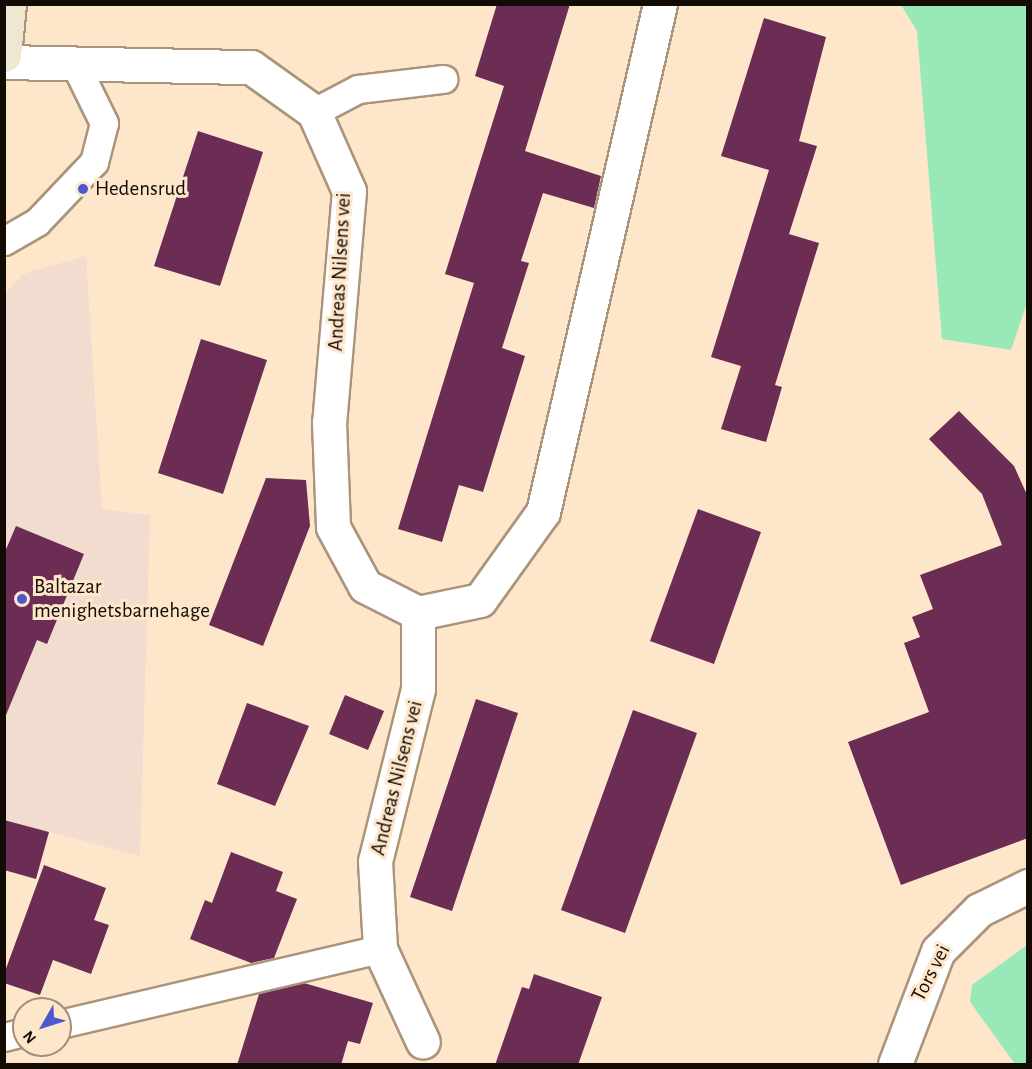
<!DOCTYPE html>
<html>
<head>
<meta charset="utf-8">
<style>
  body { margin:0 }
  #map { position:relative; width:1032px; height:1069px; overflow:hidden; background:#fee6cb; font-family:"Alegreya Sans",sans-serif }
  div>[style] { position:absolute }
  .education>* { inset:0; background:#f1dccf }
  .green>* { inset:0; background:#99e8b8 }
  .building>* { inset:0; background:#6c2d55 }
  .roads { filter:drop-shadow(2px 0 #aa947b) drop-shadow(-2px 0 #aa947b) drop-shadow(0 2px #aa947b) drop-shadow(0 -2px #aa947b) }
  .lane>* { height:27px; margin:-13.5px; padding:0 13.5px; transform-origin:13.5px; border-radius:13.5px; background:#fff }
  .street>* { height:33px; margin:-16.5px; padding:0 16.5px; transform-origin:16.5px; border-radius:16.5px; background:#fff }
  .secondary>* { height:33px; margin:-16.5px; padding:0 16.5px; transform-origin:16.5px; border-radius:16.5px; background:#f0e7d0 }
  .dots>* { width:16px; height:16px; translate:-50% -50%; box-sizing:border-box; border:3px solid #fee6cb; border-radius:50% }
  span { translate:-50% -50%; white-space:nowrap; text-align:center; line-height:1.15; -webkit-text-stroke:6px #fee6cb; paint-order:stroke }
  .poi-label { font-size:21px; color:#130c04 }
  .left { translate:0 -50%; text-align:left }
  .street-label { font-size:21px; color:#130c04 }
  .frame { position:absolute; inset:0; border:6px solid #130c04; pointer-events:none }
  .north { position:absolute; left:12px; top:997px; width:60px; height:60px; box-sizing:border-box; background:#fee6cb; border:2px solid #a08f7b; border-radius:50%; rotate:231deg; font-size:16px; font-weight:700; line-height:24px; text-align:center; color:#130c04 }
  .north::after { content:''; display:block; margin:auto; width:21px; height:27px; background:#4c59ce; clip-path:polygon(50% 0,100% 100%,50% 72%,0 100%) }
</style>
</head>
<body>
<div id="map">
  <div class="education">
    <div style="clip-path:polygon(86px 256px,102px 509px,150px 515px,140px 856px,5px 820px,5px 708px,18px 684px,5px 678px,5px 293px,23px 274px)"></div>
  </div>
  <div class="green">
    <div style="clip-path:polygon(901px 5px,1027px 5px,1028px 300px,1011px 350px,942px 339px,917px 31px)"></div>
    <div style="clip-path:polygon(1027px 945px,1027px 1064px,1015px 1064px,970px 1002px,972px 985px)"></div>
  </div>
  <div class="building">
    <div style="clip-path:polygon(497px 4px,570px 4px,525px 151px,601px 176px,594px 208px,543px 193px,521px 261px,529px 263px,502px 348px,525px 356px,483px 492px,459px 485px,442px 542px,398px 529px,474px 283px,445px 274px,504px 86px,475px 76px)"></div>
    <div style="clip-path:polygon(764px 18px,826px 37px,799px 141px,817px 146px,789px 234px,819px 243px,775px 385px,782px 387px,766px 442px,721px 429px,741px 366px,711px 357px,769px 170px,721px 156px)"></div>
    <div style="clip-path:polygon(198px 131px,263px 152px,220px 286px,154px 266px)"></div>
    <div style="clip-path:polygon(201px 339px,267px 360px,223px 494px,158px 473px)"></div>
    <div style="clip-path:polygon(959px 411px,1014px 466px,1028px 497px,1028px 838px,901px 885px,848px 742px,929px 712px,904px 643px,920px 637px,912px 617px,933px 609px,920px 575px,1002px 545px,982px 494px,929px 439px)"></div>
    <div style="clip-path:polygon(266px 478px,306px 480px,310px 526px,263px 646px,209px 625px)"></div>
    <div style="clip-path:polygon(698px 509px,761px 532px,714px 664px,650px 641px)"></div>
    <div style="clip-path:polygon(16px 526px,84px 554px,47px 644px,37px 640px,6px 715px,4px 554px)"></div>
    <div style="clip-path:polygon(345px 695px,384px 711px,368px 750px,329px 734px)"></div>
    <div style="clip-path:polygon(476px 699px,518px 713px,452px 911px,410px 897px)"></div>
    <div style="clip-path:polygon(247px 703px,309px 726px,275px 806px,217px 784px)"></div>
    <div style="clip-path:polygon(633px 710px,697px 733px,625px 933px,561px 910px)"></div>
    <div style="clip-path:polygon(4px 820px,49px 832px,36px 879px,4px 870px)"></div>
    <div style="clip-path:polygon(231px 852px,283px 872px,276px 891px,297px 899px,274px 958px,251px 963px,190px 939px,205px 900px,212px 903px)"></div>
    <div style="clip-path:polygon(44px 865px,106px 888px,94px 920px,109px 925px,91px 974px,53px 960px,40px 995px,4px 983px,4px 974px)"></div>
    <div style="clip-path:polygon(534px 974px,602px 997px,578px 1065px,495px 1065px,522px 987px,529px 989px)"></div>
    <div style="clip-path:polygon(304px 983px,373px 1003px,360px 1044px,348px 1041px,341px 1065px,237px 1065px,259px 994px)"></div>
  </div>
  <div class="roads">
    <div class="lane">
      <div style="left:314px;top:112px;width:50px;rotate:-27.6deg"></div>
      <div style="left:358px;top:89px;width:86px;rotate:-6.7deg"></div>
      <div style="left:4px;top:241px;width:38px;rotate:-30deg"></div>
      <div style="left:37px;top:222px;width:83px;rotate:-46.5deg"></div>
      <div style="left:94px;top:162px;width:40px;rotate:-75.6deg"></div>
      <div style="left:104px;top:123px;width:64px;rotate:-116.2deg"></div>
      <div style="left:60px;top:1024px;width:329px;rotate:-13.2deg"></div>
      <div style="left:4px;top:1037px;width:21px;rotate:-14deg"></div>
    </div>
    <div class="street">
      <div style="left:4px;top:62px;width:247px;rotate:1.2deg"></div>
      <div style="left:251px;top:67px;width:77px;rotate:35.5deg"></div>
      <div style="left:314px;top:112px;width:86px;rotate:66.1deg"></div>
      <div style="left:349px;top:191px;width:232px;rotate:94.9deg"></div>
      <div style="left:329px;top:422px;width:105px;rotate:87.8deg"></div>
      <div style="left:333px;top:527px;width:67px;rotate:61.5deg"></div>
      <div style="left:365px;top:586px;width:59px;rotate:27deg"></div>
      <div style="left:418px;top:613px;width:63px;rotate:-11.8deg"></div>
      <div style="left:480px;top:600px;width:108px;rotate:-54.4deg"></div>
      <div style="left:543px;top:512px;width:521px;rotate:-77.03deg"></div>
      <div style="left:418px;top:613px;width:76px;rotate:90deg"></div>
      <div style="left:418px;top:689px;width:177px;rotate:104deg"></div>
      <div style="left:375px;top:861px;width:88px;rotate:86.7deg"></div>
      <div style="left:380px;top:949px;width:102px;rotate:65.2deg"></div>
      <div style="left:895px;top:1064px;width:121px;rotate:-69.2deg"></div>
      <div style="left:938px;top:951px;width:58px;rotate:-45deg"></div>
      <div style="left:979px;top:910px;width:55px;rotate:-26.1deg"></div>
    </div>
    <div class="secondary">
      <div style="left:4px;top:55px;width:51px;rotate:-84.4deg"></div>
    </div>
  </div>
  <div class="dots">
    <div style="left:83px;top:189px;background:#4c59ce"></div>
    <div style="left:22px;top:599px;background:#4c59ce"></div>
  </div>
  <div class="poi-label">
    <span class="left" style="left:95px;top:189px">Hedensrud</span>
    <span class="left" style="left:34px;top:599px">Baltazar<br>menighetsbarnehage</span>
  </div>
  <div class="street-label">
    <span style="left:340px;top:272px;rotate:-87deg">Andreas Nilsens vei</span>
    <span style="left:397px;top:778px;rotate:-76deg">Andreas Nilsens vei</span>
    <span style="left:931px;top:973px;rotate:-63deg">Tors vei</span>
  </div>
  <div class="frame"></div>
  <div class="north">N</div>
</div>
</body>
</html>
